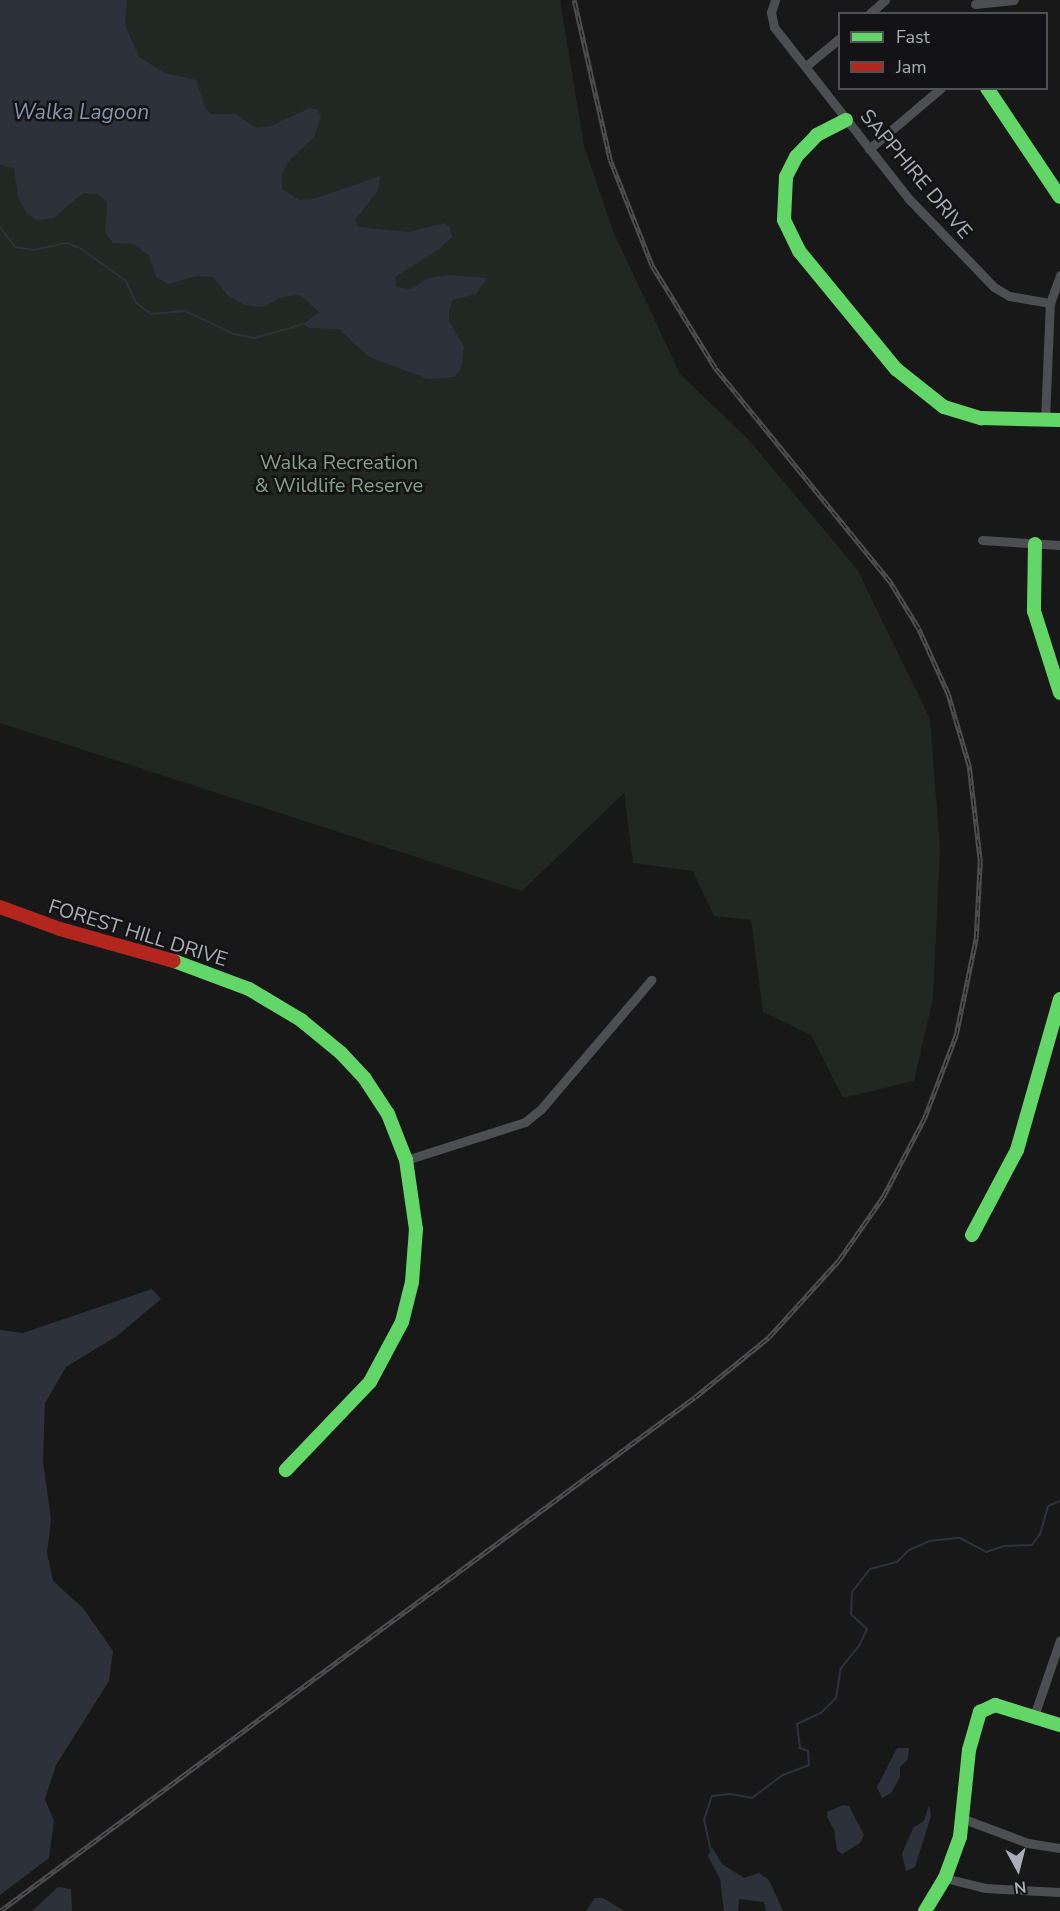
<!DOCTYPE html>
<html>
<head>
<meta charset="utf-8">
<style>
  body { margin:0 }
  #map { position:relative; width:1060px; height:1911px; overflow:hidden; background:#181818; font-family:"Nunito Sans",sans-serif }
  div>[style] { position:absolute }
  .green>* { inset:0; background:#212722 }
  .water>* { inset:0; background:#2d3139 }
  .stream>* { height:2px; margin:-1px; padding:0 1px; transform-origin:1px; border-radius:1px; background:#2d3139 }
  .street>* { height:9px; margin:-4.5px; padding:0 4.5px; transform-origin:4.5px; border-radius:4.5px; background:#4d4e51 }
  .fast>* { height:14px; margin:-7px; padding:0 7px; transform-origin:7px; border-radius:7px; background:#63d668 }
  .jam>* { height:14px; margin:-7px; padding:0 7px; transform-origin:7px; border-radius:7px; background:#b3261e }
  .rail>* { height:4.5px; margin-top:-2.25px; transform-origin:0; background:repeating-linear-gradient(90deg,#131214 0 7px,#4e4e51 0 14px); box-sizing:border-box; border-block:2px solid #4e4e51 }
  span { translate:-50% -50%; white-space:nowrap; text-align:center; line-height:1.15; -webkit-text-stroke:5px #131214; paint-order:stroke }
  .street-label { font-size:20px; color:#abadb7 }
  .park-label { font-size:20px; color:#84a08a }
  .water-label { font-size:21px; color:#8696ae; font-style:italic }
  .legend { position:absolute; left:838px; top:12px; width:210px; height:78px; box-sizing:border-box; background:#131214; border:2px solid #505055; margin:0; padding:8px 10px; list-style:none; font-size:18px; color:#abadb7 }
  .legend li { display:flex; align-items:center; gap:12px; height:30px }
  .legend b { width:30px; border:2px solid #505055 }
  .north { position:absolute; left:988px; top:1839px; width:60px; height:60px; -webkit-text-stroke:4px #131214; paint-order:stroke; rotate:173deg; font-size:16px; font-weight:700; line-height:24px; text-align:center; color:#abadb7 }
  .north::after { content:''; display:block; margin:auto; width:21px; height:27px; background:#abadb7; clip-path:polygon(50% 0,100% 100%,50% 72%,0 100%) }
</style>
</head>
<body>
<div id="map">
  <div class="green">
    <div style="clip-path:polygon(0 0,560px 0,584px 146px,613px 231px,680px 374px,748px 439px,857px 569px,930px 719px,940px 849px,933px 998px,914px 1081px,843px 1098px,811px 1035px,763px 1012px,751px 920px,714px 916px,693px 871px,633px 863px,624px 793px,522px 891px,0 723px)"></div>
  </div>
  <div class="water">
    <div style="clip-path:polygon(0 0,127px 0,125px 25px,139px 57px,165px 73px,196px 80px,206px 109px,211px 114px,236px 114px,256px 128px,271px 126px,310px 108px,318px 110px,321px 117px,314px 137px,289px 161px,282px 175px,282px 189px,299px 200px,314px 199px,380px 176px,378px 191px,355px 220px,359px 227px,409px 232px,445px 223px,450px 227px,452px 237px,438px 250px,395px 277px,397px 287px,410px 289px,429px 278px,448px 275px,487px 278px,476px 294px,453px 300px,449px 310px,449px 321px,464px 347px,461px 369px,454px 377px,428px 379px,369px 357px,339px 329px,309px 328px,303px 324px,319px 312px,300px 295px,281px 297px,263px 307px,244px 305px,227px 295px,213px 277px,197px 276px,168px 284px,156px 277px,149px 256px,134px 244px,113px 243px,105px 233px,107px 202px,98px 194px,83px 193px,54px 218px,37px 220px,27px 214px,18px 197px,14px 168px,0 165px)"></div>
    <div style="clip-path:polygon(152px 1289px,161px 1299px,117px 1336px,66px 1367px,45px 1403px,43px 1461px,51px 1520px,47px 1553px,53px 1581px,83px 1608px,113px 1651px,109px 1681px,56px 1765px,45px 1799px,54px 1821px,49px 1858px,0 1895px,0 1330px,23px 1333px)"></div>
    <div style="clip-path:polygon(897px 1748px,909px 1748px,908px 1759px,900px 1767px,900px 1777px,891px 1793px,882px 1798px,877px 1787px)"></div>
    <div style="clip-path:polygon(843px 1805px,849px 1806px,864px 1835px,860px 1843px,842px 1854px,837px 1850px,834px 1830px,827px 1817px,827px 1812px)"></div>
    <div style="clip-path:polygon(929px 1805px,931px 1816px,915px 1867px,906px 1871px,902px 1854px,913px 1828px,924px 1821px)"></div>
    <div style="clip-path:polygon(712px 1847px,722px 1864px,744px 1878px,759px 1873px,769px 1880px,783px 1911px,766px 1911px,764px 1902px,739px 1899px,738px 1911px,724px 1911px,720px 1879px,708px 1856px)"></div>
    <div style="clip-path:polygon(58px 1887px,71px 1889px,72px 1911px,32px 1911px)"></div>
    <div style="clip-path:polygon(595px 1898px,603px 1898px,624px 1911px,586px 1911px)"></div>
  </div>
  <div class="stream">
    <div style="left:0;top:227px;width:25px;rotate:53deg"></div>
    <div style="left:15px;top:247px;width:18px;rotate:9deg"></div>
    <div style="left:33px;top:250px;width:35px;rotate:-12deg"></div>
    <div style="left:67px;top:243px;width:14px;rotate:21deg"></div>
    <div style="left:80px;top:248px;width:57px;rotate:35.7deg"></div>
    <div style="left:126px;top:281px;width:24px;rotate:66deg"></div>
    <div style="left:136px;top:303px;width:19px;rotate:36deg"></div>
    <div style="left:151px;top:314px;width:34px;rotate:-5deg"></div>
    <div style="left:185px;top:311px;width:54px;rotate:25.1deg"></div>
    <div style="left:234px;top:334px;width:21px;rotate:11deg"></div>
    <div style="left:255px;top:338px;width:50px;rotate:-16.3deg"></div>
    <div style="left:711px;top:1852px;width:33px;rotate:-102deg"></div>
    <div style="left:704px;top:1820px;width:25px;rotate:-72deg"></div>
    <div style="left:712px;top:1796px;width:18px;rotate:-6deg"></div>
    <div style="left:730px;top:1794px;width:22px;rotate:10deg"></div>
    <div style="left:752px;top:1798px;width:39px;rotate:-37deg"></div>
    <div style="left:783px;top:1775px;width:28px;rotate:-21deg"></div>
    <div style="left:809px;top:1765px;width:14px;rotate:-94deg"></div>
    <div style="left:808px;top:1751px;width:9px;rotate:-159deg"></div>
    <div style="left:800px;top:1748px;width:24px;rotate:-97deg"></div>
    <div style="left:797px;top:1724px;width:26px;rotate:-25deg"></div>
    <div style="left:821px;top:1713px;width:21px;rotate:-45deg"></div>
    <div style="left:836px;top:1698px;width:30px;rotate:-81deg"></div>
    <div style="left:841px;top:1668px;width:28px;rotate:-51deg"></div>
    <div style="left:859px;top:1646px;width:19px;rotate:-65deg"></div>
    <div style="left:867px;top:1629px;width:22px;rotate:-137deg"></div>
    <div style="left:851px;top:1614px;width:22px;rotate:-87deg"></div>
    <div style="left:852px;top:1592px;width:29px;rotate:-52deg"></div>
    <div style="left:870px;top:1569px;width:28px;rotate:-15deg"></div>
    <div style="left:897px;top:1562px;width:17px;rotate:-45deg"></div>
    <div style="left:909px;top:1550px;width:22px;rotate:-24deg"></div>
    <div style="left:929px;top:1541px;width:31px;rotate:-6deg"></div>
    <div style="left:960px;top:1538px;width:30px;rotate:28deg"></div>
    <div style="left:986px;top:1552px;width:20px;rotate:-18deg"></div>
    <div style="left:1005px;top:1546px;width:27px;rotate:-2deg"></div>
    <div style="left:1032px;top:1545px;width:14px;rotate:-54deg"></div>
    <div style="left:1040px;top:1534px;width:29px;rotate:-74deg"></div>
    <div style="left:1048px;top:1506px;width:13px;rotate:-23deg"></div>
  </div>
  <div class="street">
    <div style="left:775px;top:0;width:13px;rotate:108deg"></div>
    <div style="left:771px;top:12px;width:15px;rotate:79deg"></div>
    <div style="left:774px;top:27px;width:219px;rotate:51.9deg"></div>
    <div style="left:909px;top:199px;width:122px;rotate:46deg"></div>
    <div style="left:994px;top:287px;width:17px;rotate:31deg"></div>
    <div style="left:1009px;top:296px;width:42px;rotate:9.7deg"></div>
    <div style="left:975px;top:4px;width:39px;rotate:-6deg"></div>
    <div style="left:869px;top:14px;width:21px;rotate:-41deg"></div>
    <div style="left:806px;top:66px;width:44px;rotate:-39.5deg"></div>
    <div style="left:869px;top:149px;width:94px;rotate:-40.3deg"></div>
    <div style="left:1045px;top:420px;width:117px;rotate:-87.6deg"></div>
    <div style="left:1050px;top:303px;width:30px;rotate:-70deg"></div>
    <div style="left:982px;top:540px;width:78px;rotate:3.7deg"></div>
    <div style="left:406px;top:1160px;width:125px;rotate:-17.7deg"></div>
    <div style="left:525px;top:1122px;width:21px;rotate:-39deg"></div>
    <div style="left:541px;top:1109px;width:170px;rotate:-49.5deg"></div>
    <div style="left:1034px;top:1716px;width:80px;rotate:-71.1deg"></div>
    <div style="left:964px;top:1819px;width:68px;rotate:20.6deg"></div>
    <div style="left:1028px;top:1843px;width:32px;rotate:9deg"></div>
    <div style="left:945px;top:1878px;width:41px;rotate:14deg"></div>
    <div style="left:985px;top:1888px;width:75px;rotate:3.1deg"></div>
  </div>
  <div class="fast">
    <div style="left:987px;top:88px;width:131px;rotate:56.2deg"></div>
    <div style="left:846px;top:120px;width:33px;rotate:153deg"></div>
    <div style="left:817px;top:135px;width:30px;rotate:134deg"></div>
    <div style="left:796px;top:157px;width:22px;rotate:117deg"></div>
    <div style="left:786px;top:177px;width:43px;rotate:92.7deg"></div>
    <div style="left:784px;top:220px;width:34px;rotate:64deg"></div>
    <div style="left:799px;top:251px;width:153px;rotate:50.6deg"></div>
    <div style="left:896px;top:369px;width:61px;rotate:38.4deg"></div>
    <div style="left:944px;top:407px;width:39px;rotate:17deg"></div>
    <div style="left:981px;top:418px;width:79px;rotate:1.5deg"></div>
    <div style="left:1035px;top:544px;width:67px;rotate:90.9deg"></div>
    <div style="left:1034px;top:611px;width:86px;rotate:72.4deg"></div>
    <div style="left:174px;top:961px;width:80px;rotate:20.5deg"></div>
    <div style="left:249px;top:989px;width:61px;rotate:30.8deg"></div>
    <div style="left:301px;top:1020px;width:52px;rotate:39.5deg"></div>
    <div style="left:341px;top:1053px;width:35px;rotate:47deg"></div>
    <div style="left:365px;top:1079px;width:42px;rotate:56.7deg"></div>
    <div style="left:388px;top:1114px;width:49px;rotate:68.6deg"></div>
    <div style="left:406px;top:1160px;width:70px;rotate:81.8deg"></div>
    <div style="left:416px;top:1229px;width:53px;rotate:94.3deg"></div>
    <div style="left:412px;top:1282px;width:41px;rotate:104deg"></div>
    <div style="left:402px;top:1322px;width:68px;rotate:118.1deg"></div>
    <div style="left:370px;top:1382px;width:122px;rotate:133.7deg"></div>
    <div style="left:972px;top:1235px;width:96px;rotate:-62.1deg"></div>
    <div style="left:1017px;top:1150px;width:157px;rotate:-74.1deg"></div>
    <div style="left:925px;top:1911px;width:39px;rotate:-59deg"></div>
    <div style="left:945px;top:1878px;width:44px;rotate:-69.9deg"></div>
    <div style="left:960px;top:1837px;width:87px;rotate:-84.1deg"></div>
    <div style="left:969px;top:1750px;width:40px;rotate:-74deg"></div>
    <div style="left:980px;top:1712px;width:17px;rotate:-25deg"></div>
    <div style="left:995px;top:1705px;width:68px;rotate:17.1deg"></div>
  </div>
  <div class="jam">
    <div style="left:0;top:907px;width:64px;rotate:20.1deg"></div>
    <div style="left:60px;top:929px;width:118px;rotate:15.7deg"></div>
  </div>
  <div class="rail">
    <div style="left:0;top:1911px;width:864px;rotate:-36.49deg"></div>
    <div style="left:695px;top:1397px;width:95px;rotate:-39deg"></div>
    <div style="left:769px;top:1337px;width:104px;rotate:-47.7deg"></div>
    <div style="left:839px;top:1260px;width:77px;rotate:-55.1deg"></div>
    <div style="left:883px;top:1197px;width:88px;rotate:-62.3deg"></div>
    <div style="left:924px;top:1119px;width:90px;rotate:-69.1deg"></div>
    <div style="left:956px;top:1035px;width:99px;rotate:-78.3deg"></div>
    <div style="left:976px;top:938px;width:77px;rotate:-87deg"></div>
    <div style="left:980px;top:861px;width:96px;rotate:-96.6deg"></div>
    <div style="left:969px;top:766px;width:75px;rotate:-106.3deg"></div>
    <div style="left:948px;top:694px;width:72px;rotate:-114.4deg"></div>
    <div style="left:918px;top:628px;width:54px;rotate:-121.3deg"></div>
    <div style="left:890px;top:582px;width:276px;rotate:-129.3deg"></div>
    <div style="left:715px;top:368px;width:120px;rotate:-121.7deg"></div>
    <div style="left:652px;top:266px;width:114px;rotate:-111.6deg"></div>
    <div style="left:610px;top:160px;width:164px;rotate:-102.7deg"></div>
  </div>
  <div class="street-label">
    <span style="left:916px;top:174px;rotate:50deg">SAPPHIRE DRIVE</span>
    <span style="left:138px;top:933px;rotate:17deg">FOREST HILL DRIVE</span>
  </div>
  <div class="park-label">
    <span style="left:339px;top:474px">Walka Recreation<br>&amp; Wildlife Reserve</span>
  </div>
  <div class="water-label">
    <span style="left:81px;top:112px">Walka Lagoon</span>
  </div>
  <ul class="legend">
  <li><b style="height:8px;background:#63d668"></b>Fast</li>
  <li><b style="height:8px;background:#b3261e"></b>Jam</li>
  </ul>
  <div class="north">N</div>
</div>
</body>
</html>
